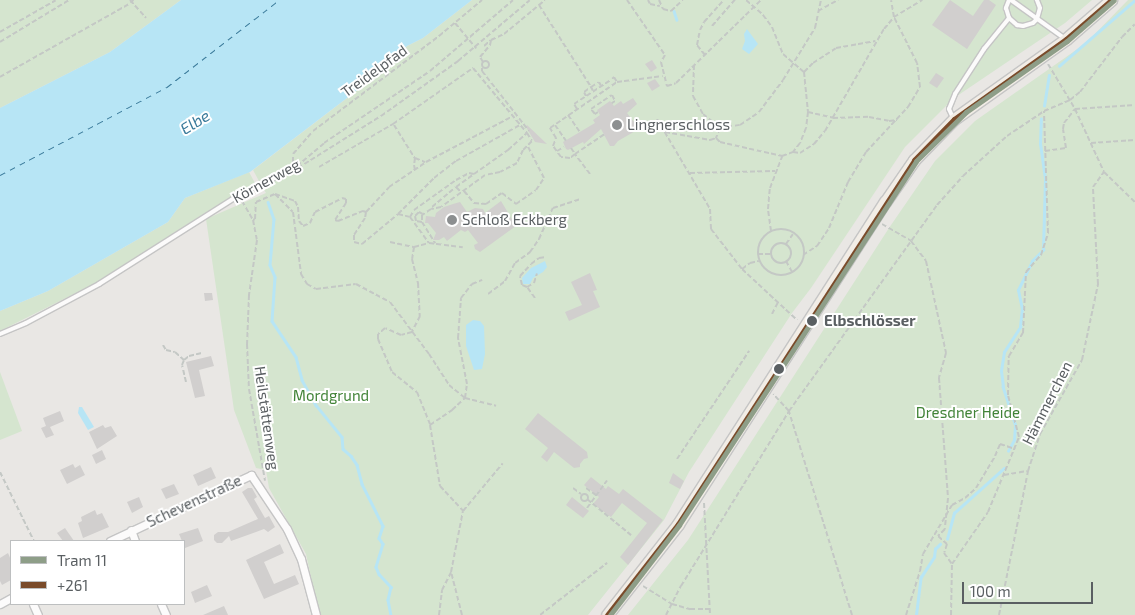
<!DOCTYPE html>
<html>
<head>
<meta charset="utf-8">
<style>
  body { margin:0 }
  #map { position:relative; width:1135px; height:615px; overflow:hidden; background:#e9e7e4; font-family:"Exo 2",sans-serif }
  div>[style] { position:absolute }
  .green>* { inset:0; background:#d5e5cf }
  .water>* { inset:0; background:#b7e5f5 }
  .stream>* { height:2.5px; margin:-1.25px; padding:0 1.25px; transform-origin:1.25px; border-radius:1.25px; background:#b7e5f5 }
  .ferry>* { height:1px; margin-top:-0.5px; transform-origin:0; background:repeating-linear-gradient(90deg,#3b7b9b 0 6px,transparent 0 11px) }
  .building>* { inset:0; background:#d1cfce }
  .path>* { height:2px; margin-top:-1px; transform-origin:0; background:repeating-linear-gradient(90deg,#c4c8c5 0 5px,transparent 0 7.5px) }
  .path>.ring { margin:-1px; padding:0; box-sizing:content-box; background:none; border:2px solid #c4c8c5; border-radius:50% }
  .roads { filter:drop-shadow(1px 0 #c5c5c5) drop-shadow(-1px 0 #c5c5c5) drop-shadow(0 1px #c5c5c5) drop-shadow(0 -1px #c5c5c5) }
  .lane>* { height:4px; margin:-2px; padding:0 2px; transform-origin:2px; border-radius:2px; background:#fcfbfb }
  .street>* { height:7px; margin:-3.5px; padding:0 3.5px; transform-origin:3.5px; border-radius:3.5px; background:#fcfbfb }
  .primary>* { height:11px; margin:-5.5px; padding:0 5.5px; transform-origin:5.5px; border-radius:5.5px; background:#f2ede6 }
  .bus-1>* { height:5px; margin:-2.5px; padding:0 2.5px; transform-origin:2.5px; border-radius:2.5px; background:#7a4b2a }
  .tram-1>* { height:5px; margin:-2.5px; padding:0 2.5px; transform-origin:2.5px; border-radius:2.5px; background:#8e9e88 }
  .dots>* { width:14px; height:14px; translate:-50% -50%; box-sizing:border-box; border:2px solid #fff; border-radius:50% }
  span { translate:-50% -50%; white-space:nowrap; text-align:center; line-height:1.15; -webkit-text-stroke:4px #fff; paint-order:stroke }
  .street-label { font-size:15px; color:#5a5f62 }
  .poi-label { font-size:15px; color:#5a5f62 }
  .left { translate:0 -50%; text-align:left }
  .stop-label { font-size:15px; color:#5a5f62; font-weight:700 }
  .park-label { font-size:15px; color:#418337 }
  .water-label { font-size:16px; color:#3b7b9b; font-style:italic }
  .legend { position:absolute; left:10px; top:540px; width:175px; height:65px; box-sizing:border-box; background:#fff; border:1px solid #bdbfc0; margin:0; padding:6px 9px; list-style:none; font-size:15px; color:#5a5f62 }
  .legend li { display:flex; align-items:center; gap:10px; height:25px }
  .legend b { width:25px; border:1px solid #bdbfc0 }
  .scale { position:absolute; left:962px; top:582px; width:131px; height:22px; box-sizing:border-box; border:2px solid #5a5f62; border-top:0; padding-left:6px; font-size:15px; line-height:18px; white-space:nowrap; color:#5a5f62; -webkit-text-stroke:4px #fff; paint-order:stroke }
</style>
</head>
<body>
<div id="map">
  <div class="green">
    <div style="clip-path:polygon(0 0,181px 0,110px 52px,0 108px)"></div>
    <div style="clip-path:polygon(472px 0,1092px 0,1065px 23px,954px 98px,905px 147px,811px 288px,792px 313px,689px 472px,664px 520px,588px 615px,319px 615px,306px 554px,269px 488px,266px 470px,256px 468px,234px 410px,206px 219px,266px 193px,262px 187px,288px 175px,287px 172px,260px 183px,253px 170px,385px 69px,407px 46px,423px 38px)"></div>
    <div style="clip-path:polygon(1128px 0,1135px 0,1135px 615px,628px 615px,688px 540px,889px 228px,935px 161px,975px 121px,1086px 43px)"></div>
    <div style="clip-path:polygon(249px 172px,256px 185px,205px 213px,98px 282px,0 331px,0 311px,48px 291px,168px 222px,185px 198px)"></div>
    <div style="clip-path:polygon(0 372px,22px 431px,0 440px)"></div>
  </div>
  <div class="water">
    <div style="clip-path:polygon(181px 0,472px 0,423px 38px,407px 46px,385px 69px,250px 172px,185px 198px,168px 222px,48px 291px,0 311px,0 108px,110px 52px)"></div>
    <div style="clip-path:polygon(747px 29px,758px 44px,749px 54px,742px 49px,745px 41px,744px 34px)"></div>
    <div style="clip-path:polygon(545px 261px,547px 267px,543px 272px,533px 278px,530px 284px,523px 284px,522px 278px,531px 268px)"></div>
    <div style="clip-path:polygon(473px 320px,480px 321px,484px 326px,485px 354px,482px 369px,474px 370px,466px 346px,466px 325px)"></div>
    <div style="clip-path:polygon(79px 407px,82px 407px,94px 427px,88px 430px,78px 413px)"></div>
  </div>
  <div class="stream">
    <div style="left:674px;top:11px;width:9px;rotate:72deg"></div>
    <div style="left:1059px;top:66px;width:101px;rotate:-41deg"></div>
    <div style="left:1044px;top:106px;width:31px;rotate:-81deg"></div>
    <div style="left:268px;top:202px;width:18px;rotate:71deg"></div>
    <div style="left:274px;top:219px;width:46px;rotate:95deg"></div>
    <div style="left:270px;top:265px;width:13px;rotate:67deg"></div>
    <div style="left:275px;top:277px;width:44px;rotate:93.9deg"></div>
    <div style="left:272px;top:321px;width:43px;rotate:56.3deg"></div>
    <div style="left:296px;top:357px;width:24px;rotate:75deg"></div>
    <div style="left:302px;top:380px;width:29px;rotate:61deg"></div>
    <div style="left:316px;top:405px;width:41px;rotate:50.9deg"></div>
    <div style="left:342px;top:437px;width:12px;rotate:85deg"></div>
    <div style="left:343px;top:449px;width:11px;rotate:41deg"></div>
    <div style="left:351px;top:456px;width:11px;rotate:56deg"></div>
    <div style="left:357px;top:465px;width:20px;rotate:75deg"></div>
    <div style="left:362px;top:484px;width:47px;rotate:63.4deg"></div>
    <div style="left:383px;top:526px;width:13px;rotate:108deg"></div>
    <div style="left:379px;top:538px;width:7px;rotate:56deg"></div>
    <div style="left:383px;top:544px;width:24px;rotate:107deg"></div>
    <div style="left:376px;top:567px;width:8px;rotate:67deg"></div>
    <div style="left:379px;top:574px;width:18px;rotate:47deg"></div>
    <div style="left:391px;top:587px;width:13px;rotate:103deg"></div>
    <div style="left:388px;top:600px;width:15px;rotate:79deg"></div>
    <div style="left:1008px;top:451px;width:13px;rotate:-61deg"></div>
    <div style="left:1014px;top:440px;width:15px;rotate:-86deg"></div>
    <div style="left:1015px;top:425px;width:40px;rotate:-108deg"></div>
    <div style="left:1003px;top:387px;width:16px;rotate:-97deg"></div>
    <div style="left:1001px;top:371px;width:19px;rotate:-81deg"></div>
    <div style="left:1004px;top:352px;width:30px;rotate:-57deg"></div>
    <div style="left:1020px;top:327px;width:18px;rotate:-84deg"></div>
    <div style="left:1022px;top:309px;width:19px;rotate:-102deg"></div>
    <div style="left:1018px;top:290px;width:32px;rotate:-64deg"></div>
    <div style="left:1032px;top:261px;width:16px;rotate:-45deg"></div>
    <div style="left:1043px;top:250px;width:71px;rotate:-88.4deg"></div>
    <div style="left:1045px;top:179px;width:35px;rotate:-98deg"></div>
    <div style="left:1040px;top:144px;width:25px;rotate:-88deg"></div>
    <div style="left:947px;top:539px;width:27px;rotate:-75deg"></div>
    <div style="left:954px;top:513px;width:67px;rotate:-42deg"></div>
    <div style="left:916px;top:615px;width:38px;rotate:-83deg"></div>
    <div style="left:921px;top:577px;width:24px;rotate:-57deg"></div>
    <div style="left:934px;top:557px;width:8px;rotate:-83deg"></div>
    <div style="left:935px;top:549px;width:7px;rotate:-45deg"></div>
  </div>
  <div class="ferry">
    <div style="left:0;top:175px;width:189px;rotate:-27.8deg"></div>
    <div style="left:167px;top:87px;width:142px;rotate:-37.8deg"></div>
  </div>
  <div class="building">
    <div style="clip-path:polygon(950px 0,973px 16px,984px 0,989px 0,996px 5px,967px 49px,932px 25px)"></div>
    <div style="clip-path:polygon(652px 60px,657px 68px,651px 72px,645px 64px)"></div>
    <div style="clip-path:polygon(936px 73px,944px 78px,937px 88px,929px 83px)"></div>
    <div style="clip-path:polygon(655px 79px,660px 86px,652px 91px,647px 83px)"></div>
    <div style="clip-path:polygon(633px 98px,637px 104px,627px 113px,638px 127px,637px 130px,618px 141px,614px 146px,610px 146px,601px 129px,584px 144px,583px 142px,568px 150px,566px 149px,563px 142px,595px 123px,593px 120px,600px 115px,597px 110px,610px 101px,614px 106px,621px 101px,623px 104px)"></div>
    <div style="clip-path:polygon(527px 125px,547px 144px,535px 142px,526px 127px)"></div>
    <div style="clip-path:polygon(501px 201px,516px 226px,480px 252px,475px 249px,474px 245px,478px 243px,468px 230px,465px 232px,461px 230px,447px 241px,444px 237px,439px 240px,433px 240px,436px 233px,428px 223px,425px 223px,426px 216px,435px 217px,436px 213px,444px 207px,453px 204px,460px 202px,467px 212px,475px 208px,483px 209px,485px 213px)"></div>
    <div style="clip-path:polygon(590px 273px,597px 290px,593px 291px,600px 307px,569px 321px,565px 312px,582px 305px,571px 282px)"></div>
    <div style="clip-path:polygon(204px 293px,212px 293px,213px 300px,205px 301px)"></div>
    <div style="clip-path:polygon(211px 356px,214px 366px,199px 370px,205px 396px,195px 398px,186px 362px)"></div>
    <div style="clip-path:polygon(60px 411px,64px 421px,50px 427px,54px 435px,46px 438px,41px 428px,46px 426px,43px 418px)"></div>
    <div style="clip-path:polygon(538px 413px,587px 452px,588px 458px,584px 459px,580px 464px,580px 467px,574px 468px,554px 452px,547px 462px,541px 457px,548px 448px,525px 429px)"></div>
    <div style="clip-path:polygon(103px 425px,105px 428px,111px 426px,117px 436px,97px 449px,89px 432px)"></div>
    <div style="clip-path:polygon(102px 450px,106px 459px,96px 464px,92px 455px)"></div>
    <div style="clip-path:polygon(73px 464px,75px 468px,80px 465px,85px 475px,67px 484px,60px 470px)"></div>
    <div style="clip-path:polygon(211px 467px,216px 478px,198px 486px,193px 475px)"></div>
    <div style="clip-path:polygon(673px 473px,684px 481px,680px 489px,669px 483px)"></div>
    <div style="clip-path:polygon(591px 477px,606px 489px,608px 486px,619px 494px,623px 489px,663px 520px,628px 565px,620px 557px,647px 523px,622px 503px,611px 517px,593px 504px,599px 497px,584px 485px)"></div>
    <div style="clip-path:polygon(174px 484px,179px 494px,166px 499px,161px 489px)"></div>
    <div style="clip-path:polygon(248px 488px,252px 488px,257px 497px,254px 499px,265px 518px,269px 516px,275px 527px,268px 532px,264px 529px,231px 541px,229px 536px,222px 543px,217px 543px,214px 540px,214px 535px,218px 532px,228px 532px,258px 519px,242px 492px)"></div>
    <div style="clip-path:polygon(139px 497px,143px 507px,132px 513px,127px 502px)"></div>
    <div style="clip-path:polygon(572px 497px,589px 511px,583px 518px,566px 505px)"></div>
    <div style="clip-path:polygon(95px 510px,97px 515px,102px 513px,109px 527px,83px 538px,78px 523px,82px 521px,81px 517px)"></div>
    <div style="clip-path:polygon(65px 528px,74px 541px,63px 541px,57px 533px)"></div>
    <div style="clip-path:polygon(198px 528px,203px 541px,185px 548px,179px 534px)"></div>
    <div style="clip-path:polygon(280px 544px,284px 553px,264px 562px,274px 584px,295px 575px,299px 584px,264px 599px,246px 560px)"></div>
    <div style="clip-path:polygon(8px 553px,11px 560px,11px 580px,2px 585px,0 581px,0 558px)"></div>
    <div style="clip-path:polygon(207px 585px,212px 596px,195px 603px,191px 592px)"></div>
    <div style="clip-path:polygon(224px 606px,228px 615px,203px 615px)"></div>
  </div>
  <div class="path">
    <div style="left:130px;top:0;width:24px;rotate:48deg"></div>
    <div style="left:627px;top:0;width:67px;rotate:55.4deg"></div>
    <div style="left:665px;top:55px;width:8px;rotate:120deg"></div>
    <div style="left:661px;top:62px;width:25px;rotate:76deg"></div>
    <div style="left:667px;top:86px;width:9px;rotate:-18deg"></div>
    <div style="left:676px;top:83px;width:119px;rotate:-44.3deg"></div>
    <div style="left:648px;top:0;width:4px;rotate:63deg"></div>
    <div style="left:650px;top:4px;width:10px;rotate:11deg"></div>
    <div style="left:659px;top:0;width:10px;rotate:66deg"></div>
    <div style="left:663px;top:9px;width:8px;rotate:14deg"></div>
    <div style="left:671px;top:11px;width:16px;rotate:-43deg"></div>
    <div style="left:746px;top:0;width:23px;rotate:41deg"></div>
    <div style="left:763px;top:15px;width:15px;rotate:53deg"></div>
    <div style="left:772px;top:27px;width:29px;rotate:68deg"></div>
    <div style="left:783px;top:54px;width:28px;rotate:41deg"></div>
    <div style="left:804px;top:72px;width:40px;rotate:84.3deg"></div>
    <div style="left:808px;top:112px;width:16px;rotate:97deg"></div>
    <div style="left:806px;top:128px;width:16px;rotate:112deg"></div>
    <div style="left:800px;top:143px;width:11px;rotate:128deg"></div>
    <div style="left:539px;top:5px;width:97px;rotate:57.6deg"></div>
    <div style="left:591px;top:87px;width:9px;rotate:-32deg"></div>
    <div style="left:599px;top:82px;width:4px;rotate:63deg"></div>
    <div style="left:818px;top:11px;width:23px;rotate:-29deg"></div>
    <div style="left:455px;top:23px;width:33px;rotate:50deg"></div>
    <div style="left:712px;top:26px;width:35px;rotate:-49deg"></div>
    <div style="left:0;top:32px;width:64px;rotate:-29.7deg"></div>
    <div style="left:0;top:42px;width:81px;rotate:-31.3deg"></div>
    <div style="left:484px;top:46px;width:9px;rotate:-41deg"></div>
    <div style="left:705px;top:55px;width:13px;rotate:-129deg"></div>
    <div style="left:697px;top:45px;width:15px;rotate:-79deg"></div>
    <div style="left:700px;top:30px;width:9px;rotate:-63deg"></div>
    <div style="left:704px;top:22px;width:30px;rotate:-48deg"></div>
    <div class="ring" style="left:481.5px;top:60.5px;width:5px;height:5px"></div>
    <div style="left:483px;top:62px;width:6px;rotate:-121deg"></div>
    <div style="left:480px;top:57px;width:16px;rotate:-50deg"></div>
    <div style="left:490px;top:45px;width:5px;rotate:-79deg"></div>
    <div style="left:491px;top:40px;width:14px;rotate:-25deg"></div>
    <div style="left:504px;top:34px;width:53px;rotate:-39.7deg"></div>
    <div style="left:1048px;top:64px;width:52px;rotate:59deg"></div>
    <div style="left:1075px;top:109px;width:69px;rotate:65.3deg"></div>
    <div style="left:1104px;top:172px;width:43px;rotate:44.1deg"></div>
    <div style="left:694px;top:65px;width:31px;rotate:92deg"></div>
    <div style="left:693px;top:96px;width:21px;rotate:61deg"></div>
    <div style="left:703px;top:114px;width:22px;rotate:39deg"></div>
    <div style="left:720px;top:128px;width:11px;rotate:112deg"></div>
    <div style="left:716px;top:138px;width:6px;rotate:45deg"></div>
    <div style="left:720px;top:142px;width:64px;rotate:12.7deg"></div>
    <div style="left:782px;top:156px;width:12px;rotate:-20deg"></div>
    <div style="left:793px;top:152px;width:7px;rotate:8deg"></div>
    <div style="left:800px;top:153px;width:17px;rotate:-33deg"></div>
    <div style="left:814px;top:144px;width:17px;rotate:-50deg"></div>
    <div style="left:825px;top:131px;width:118px;rotate:-60deg"></div>
    <div style="left:884px;top:29px;width:16px;rotate:-50deg"></div>
    <div style="left:894px;top:17px;width:33px;rotate:-31deg"></div>
    <div style="left:482px;top:68px;width:3px;rotate:90deg"></div>
    <div style="left:482px;top:71px;width:76px;rotate:51.9deg"></div>
    <div style="left:804px;top:72px;width:13px;rotate:-45deg"></div>
    <div style="left:813px;top:63px;width:27px;rotate:-33deg"></div>
    <div style="left:836px;top:48px;width:40px;rotate:-10deg"></div>
    <div style="left:0;top:77px;width:150px;rotate:-29.5deg"></div>
    <div style="left:131px;top:3px;width:4px;rotate:-56deg"></div>
    <div style="left:586px;top:96px;width:4px;rotate:-117deg"></div>
    <div style="left:584px;top:92px;width:9px;rotate:-36deg"></div>
    <div style="left:591px;top:87px;width:4px;rotate:63deg"></div>
    <div style="left:577px;top:109px;width:6px;rotate:-121deg"></div>
    <div style="left:574px;top:104px;width:45px;rotate:-33.3deg"></div>
    <div style="left:612px;top:79px;width:3px;rotate:-45deg"></div>
    <div style="left:614px;top:77px;width:6px;rotate:59deg"></div>
    <div style="left:598px;top:112px;width:4px;rotate:146deg"></div>
    <div style="left:595px;top:114px;width:6px;rotate:-129deg"></div>
    <div style="left:591px;top:109px;width:25px;rotate:-34deg"></div>
    <div style="left:612px;top:95px;width:7px;rotate:63deg"></div>
    <div style="left:615px;top:101px;width:4px;rotate:146deg"></div>
    <div style="left:808px;top:112px;width:26px;rotate:13deg"></div>
    <div style="left:833px;top:118px;width:36px;rotate:-2deg"></div>
    <div style="left:869px;top:117px;width:20px;rotate:11deg"></div>
    <div style="left:889px;top:121px;width:8px;rotate:-7deg"></div>
    <div style="left:568px;top:115px;width:21px;rotate:55deg"></div>
    <div style="left:657px;top:119px;width:104px;rotate:59.5deg"></div>
    <div style="left:710px;top:209px;width:20px;rotate:87deg"></div>
    <div style="left:711px;top:229px;width:51px;rotate:52.2deg"></div>
    <div style="left:742px;top:269px;width:75px;rotate:42.8deg"></div>
    <div style="left:394px;top:125px;width:39px;rotate:58deg"></div>
    <div style="left:415px;top:158px;width:7px;rotate:98deg"></div>
    <div style="left:414px;top:165px;width:5px;rotate:79deg"></div>
    <div style="left:555px;top:125px;width:19px;rotate:55deg"></div>
    <div style="left:720px;top:128px;width:20px;rotate:-9deg"></div>
    <div style="left:740px;top:125px;width:23px;rotate:-34deg"></div>
    <div style="left:759px;top:112px;width:40px;rotate:-53deg"></div>
    <div style="left:783px;top:80px;width:61px;rotate:-58.4deg"></div>
    <div style="left:815px;top:28px;width:29px;rotate:-78deg"></div>
    <div style="left:665px;top:132px;width:46px;rotate:10.1deg"></div>
    <div style="left:710px;top:140px;width:6px;rotate:-18deg"></div>
    <div style="left:1091px;top:143px;width:44px;rotate:-3.9deg"></div>
    <div style="left:571px;top:148px;width:7px;rotate:56deg"></div>
    <div style="left:575px;top:154px;width:36px;rotate:-34deg"></div>
    <div style="left:557px;top:151px;width:8px;rotate:-30deg"></div>
    <div style="left:1045px;top:151px;width:21px;rotate:-8deg"></div>
    <div style="left:1066px;top:148px;width:19px;rotate:-99deg"></div>
    <div style="left:1063px;top:129px;width:6px;rotate:-81deg"></div>
    <div style="left:1064px;top:123px;width:18px;rotate:-52deg"></div>
    <div style="left:1075px;top:109px;width:60px;rotate:-3.8deg"></div>
    <div style="left:415px;top:158px;width:11px;rotate:22deg"></div>
    <div style="left:293px;top:162px;width:8px;rotate:-90deg"></div>
    <div style="left:293px;top:154px;width:30px;rotate:-49deg"></div>
    <div style="left:313px;top:131px;width:158px;rotate:-37deg"></div>
    <div style="left:439px;top:36px;width:56px;rotate:-39.9deg"></div>
    <div style="left:297px;top:166px;width:35px;rotate:-40deg"></div>
    <div style="left:324px;top:143px;width:128px;rotate:-34.2deg"></div>
    <div style="left:430px;top:71px;width:109px;rotate:-40.5deg"></div>
    <div style="left:319px;top:167px;width:86px;rotate:-30.2deg"></div>
    <div style="left:393px;top:124px;width:98px;rotate:-35deg"></div>
    <div style="left:473px;top:68px;width:85px;rotate:50.3deg"></div>
    <div style="left:298px;top:168px;width:98px;rotate:-32.1deg"></div>
    <div style="left:381px;top:116px;width:95px;rotate:-35.5deg"></div>
    <div style="left:458px;top:61px;width:94px;rotate:-40.3deg"></div>
    <div style="left:690px;top:173px;width:85px;rotate:-1.3deg"></div>
    <div style="left:590px;top:174px;width:25px;rotate:-127deg"></div>
    <div style="left:575px;top:154px;width:6px;rotate:141deg"></div>
    <div style="left:570px;top:158px;width:9px;rotate:-174deg"></div>
    <div style="left:561px;top:157px;width:14px;rotate:-126deg"></div>
    <div style="left:553px;top:146px;width:9px;rotate:-69deg"></div>
    <div style="left:556px;top:138px;width:12px;rotate:-121deg"></div>
    <div style="left:550px;top:128px;width:81px;rotate:-34.5deg"></div>
    <div style="left:617px;top:82px;width:46px;rotate:-7.4deg"></div>
    <div style="left:456px;top:187px;width:22px;rotate:-36deg"></div>
    <div style="left:464px;top:191px;width:16px;rotate:50deg"></div>
    <div style="left:474px;top:203px;width:12px;rotate:5deg"></div>
    <div style="left:486px;top:204px;width:19px;rotate:-35deg"></div>
    <div style="left:502px;top:193px;width:18px;rotate:38deg"></div>
    <div style="left:516px;top:204px;width:24px;rotate:-35deg"></div>
    <div style="left:536px;top:190px;width:14px;rotate:-56deg"></div>
    <div style="left:544px;top:178px;width:36px;rotate:-117deg"></div>
    <div style="left:275px;top:194px;width:25px;rotate:45deg"></div>
    <div style="left:293px;top:212px;width:63px;rotate:82.6deg"></div>
    <div style="left:301px;top:274px;width:12px;rotate:59deg"></div>
    <div style="left:307px;top:284px;width:10px;rotate:29deg"></div>
    <div style="left:316px;top:289px;width:40px;rotate:-7.1deg"></div>
    <div style="left:356px;top:284px;width:38px;rotate:28deg"></div>
    <div style="left:390px;top:302px;width:65px;rotate:53.1deg"></div>
    <div style="left:429px;top:354px;width:37px;rotate:57deg"></div>
    <div style="left:449px;top:385px;width:21px;rotate:39deg"></div>
    <div style="left:465px;top:398px;width:32px;rotate:14deg"></div>
    <div style="left:242px;top:201px;width:22px;rotate:60deg"></div>
    <div style="left:253px;top:220px;width:20px;rotate:79deg"></div>
    <div style="left:257px;top:240px;width:56px;rotate:98.3deg"></div>
    <div style="left:249px;top:295px;width:49px;rotate:92.3deg"></div>
    <div style="left:247px;top:344px;width:45px;rotate:87.5deg"></div>
    <div style="left:249px;top:389px;width:93px;rotate:80.1deg"></div>
    <div style="left:432px;top:207px;width:31px;rotate:-40deg"></div>
    <div style="left:456px;top:187px;width:7px;rotate:45deg"></div>
    <div style="left:366px;top:212px;width:34px;rotate:-47deg"></div>
    <div style="left:389px;top:187px;width:45px;rotate:-34deg"></div>
    <div style="left:426px;top:162px;width:98px;rotate:-27.9deg"></div>
    <div style="left:398px;top:214px;width:51px;rotate:-45deg"></div>
    <div style="left:434px;top:178px;width:28px;rotate:-38deg"></div>
    <div style="left:456px;top:161px;width:73px;rotate:-29.4deg"></div>
    <div style="left:410px;top:217px;width:8px;rotate:-60deg"></div>
    <div style="left:414px;top:210px;width:52px;rotate:-35.5deg"></div>
    <div style="left:456px;top:180px;width:15px;rotate:-28deg"></div>
    <div style="left:469px;top:173px;width:5px;rotate:11deg"></div>
    <div style="left:474px;top:174px;width:42px;rotate:-35.2deg"></div>
    <div style="left:508px;top:150px;width:25px;rotate:-42deg"></div>
    <div style="left:527px;top:133px;width:9px;rotate:58deg"></div>
    <div style="left:532px;top:141px;width:13px;rotate:135deg"></div>
    <div style="left:523px;top:150px;width:14px;rotate:115deg"></div>
    <div style="left:517px;top:163px;width:19px;rotate:152deg"></div>
    <div style="left:500px;top:172px;width:15px;rotate:169deg"></div>
    <div style="left:485px;top:175px;width:54px;rotate:144deg"></div>
    <div style="left:441px;top:207px;width:10px;rotate:169deg"></div>
    <div style="left:431px;top:209px;width:11px;rotate:146deg"></div>
    <div style="left:422px;top:215px;width:7px;rotate:90deg"></div>
    <div style="left:422px;top:222px;width:25px;rotate:58deg"></div>
    <div style="left:253px;top:220px;width:2px;rotate:-27deg"></div>
    <div style="left:255px;top:219px;width:17px;rotate:-87deg"></div>
    <div style="left:256px;top:202px;width:21px;rotate:-23deg"></div>
    <div style="left:275px;top:194px;width:21px;rotate:19deg"></div>
    <div style="left:295px;top:201px;width:7px;rotate:63deg"></div>
    <div style="left:298px;top:207px;width:14px;rotate:86deg"></div>
    <div style="left:299px;top:221px;width:6px;rotate:51deg"></div>
    <div style="left:303px;top:226px;width:8px;rotate:-23deg"></div>
    <div style="left:310px;top:223px;width:12px;rotate:-66deg"></div>
    <div style="left:315px;top:212px;width:30px;rotate:-27deg"></div>
    <div style="left:342px;top:198px;width:4px;rotate:14deg"></div>
    <div style="left:346px;top:199px;width:4px;rotate:90deg"></div>
    <div style="left:346px;top:203px;width:20px;rotate:123deg"></div>
    <div style="left:335px;top:220px;width:3px;rotate:18deg"></div>
    <div style="left:338px;top:221px;width:27px;rotate:-22deg"></div>
    <div style="left:363px;top:211px;width:3px;rotate:18deg"></div>
    <div style="left:366px;top:212px;width:6px;rotate:99deg"></div>
    <div style="left:365px;top:218px;width:20px;rotate:123deg"></div>
    <div style="left:354px;top:235px;width:7px;rotate:90deg"></div>
    <div style="left:354px;top:242px;width:8px;rotate:14deg"></div>
    <div style="left:362px;top:244px;width:47px;rotate:-39.8deg"></div>
    <div style="left:398px;top:214px;width:12px;rotate:14deg"></div>
    <div style="left:410px;top:217px;width:32px;rotate:54deg"></div>
    <div style="left:422px;top:222px;width:6px;rotate:-171deg"></div>
    <div style="left:416px;top:221px;width:5px;rotate:-101deg"></div>
    <div style="left:415px;top:216px;width:6px;rotate:-45deg"></div>
    <div style="left:419px;top:212px;width:4px;rotate:27deg"></div>
    <div style="left:882px;top:224px;width:34px;rotate:30deg"></div>
    <div style="left:911px;top:241px;width:25px;rotate:53deg"></div>
    <div style="left:926px;top:261px;width:94px;rotate:77.7deg"></div>
    <div style="left:946px;top:353px;width:26px;rotate:106deg"></div>
    <div style="left:939px;top:378px;width:120px;rotate:85.7deg"></div>
    <div style="left:948px;top:498px;width:31px;rotate:96deg"></div>
    <div style="left:945px;top:529px;width:10px;rotate:135deg"></div>
    <div style="left:938px;top:536px;width:12px;rotate:42deg"></div>
    <div style="left:947px;top:544px;width:9px;rotate:108deg"></div>
    <div style="left:944px;top:553px;width:14px;rotate:54deg"></div>
    <div class="ring" style="left:758px;top:229px;width:44px;height:44px"></div>
    <div style="left:771px;top:231px;width:22px;rotate:-98deg"></div>
    <div style="left:768px;top:209px;width:21px;rotate:-85deg"></div>
    <div style="left:770px;top:188px;width:34px;rotate:-69deg"></div>
    <div style="left:390px;top:242px;width:25px;rotate:12deg"></div>
    <div style="left:414px;top:247px;width:12px;rotate:99deg"></div>
    <div style="left:412px;top:259px;width:25px;rotate:76deg"></div>
    <div style="left:418px;top:283px;width:33px;rotate:87deg"></div>
    <div style="left:420px;top:316px;width:18px;rotate:117deg"></div>
    <div style="left:412px;top:332px;width:11px;rotate:165deg"></div>
    <div style="left:401px;top:335px;width:17px;rotate:-156deg"></div>
    <div style="left:385px;top:328px;width:9px;rotate:139deg"></div>
    <div style="left:378px;top:334px;width:5px;rotate:90deg"></div>
    <div style="left:378px;top:339px;width:36px;rotate:67deg"></div>
    <div style="left:392px;top:372px;width:32px;rotate:39deg"></div>
    <div style="left:417px;top:392px;width:35px;rotate:68deg"></div>
    <div style="left:430px;top:425px;width:62px;rotate:80.7deg"></div>
    <div style="left:440px;top:486px;width:34px;rotate:47deg"></div>
    <div class="ring" style="left:771px;top:243px;width:18px;height:18px"></div>
    <div style="left:786px;top:244px;width:12px;rotate:-55deg"></div>
    <div style="left:414px;top:247px;width:16px;rotate:-15deg"></div>
    <div style="left:429px;top:243px;width:34px;rotate:7deg"></div>
    <div style="left:758px;top:254px;width:13px"></div>
    <div style="left:803px;top:255px;width:17px;rotate:-33deg"></div>
    <div style="left:817px;top:246px;width:22px;rotate:-56deg"></div>
    <div style="left:829px;top:228px;width:50px;rotate:-67.6deg"></div>
    <div style="left:848px;top:182px;width:35px;rotate:-59deg"></div>
    <div style="left:866px;top:152px;width:62px;rotate:-47deg"></div>
    <div style="left:908px;top:107px;width:23px;rotate:-59deg"></div>
    <div style="left:920px;top:87px;width:24px;rotate:-97deg"></div>
    <div style="left:917px;top:63px;width:51px;rotate:-116.6deg"></div>
    <div style="left:894px;top:17px;width:17px;rotate:-100deg"></div>
    <div style="left:786px;top:261px;width:13px;rotate:61deg"></div>
    <div style="left:742px;top:269px;width:10px;rotate:-37deg"></div>
    <div style="left:750px;top:263px;width:9px;rotate:-13deg"></div>
    <div style="left:527px;top:287px;width:8px;rotate:-30deg"></div>
    <div style="left:534px;top:283px;width:10px;rotate:-73deg"></div>
    <div style="left:488px;top:294px;width:21px;rotate:-37deg"></div>
    <div style="left:505px;top:281px;width:21px;rotate:-61deg"></div>
    <div style="left:515px;top:263px;width:19px;rotate:-36deg"></div>
    <div style="left:530px;top:252px;width:16px;rotate:-55deg"></div>
    <div style="left:539px;top:239px;width:34px;rotate:-66deg"></div>
    <div style="left:553px;top:208px;width:29px;rotate:-18deg"></div>
    <div style="left:535px;top:298px;width:14px;rotate:-126deg"></div>
    <div style="left:527px;top:287px;width:5px;rotate:-158deg"></div>
    <div style="left:522px;top:285px;width:9px;rotate:-103deg"></div>
    <div style="left:520px;top:276px;width:16px;rotate:-47deg"></div>
    <div style="left:531px;top:264px;width:10px;rotate:-37deg"></div>
    <div style="left:539px;top:258px;width:7px;rotate:-8deg"></div>
    <div style="left:772px;top:314px;width:13px;rotate:-63deg"></div>
    <div style="left:163px;top:345px;width:6px;rotate:59deg"></div>
    <div style="left:166px;top:350px;width:9px;rotate:13deg"></div>
    <div style="left:175px;top:352px;width:12px;rotate:42deg"></div>
    <div style="left:186px;top:382px;width:17px;rotate:-103deg"></div>
    <div style="left:182px;top:365px;width:5px;rotate:-68deg"></div>
    <div style="left:184px;top:360px;width:6px;rotate:-39deg"></div>
    <div style="left:189px;top:356px;width:13px;rotate:-13deg"></div>
    <div style="left:430px;top:425px;width:27px;rotate:-34deg"></div>
    <div style="left:452px;top:410px;width:18px;rotate:-43deg"></div>
    <div style="left:465px;top:398px;width:14px;rotate:-82deg"></div>
    <div style="left:467px;top:384px;width:47px;rotate:-101.1deg"></div>
    <div style="left:458px;top:338px;width:40px;rotate:-85.7deg"></div>
    <div style="left:461px;top:298px;width:18px;rotate:-52deg"></div>
    <div style="left:472px;top:284px;width:11px;rotate:-22deg"></div>
    <div style="left:677px;top:459px;width:130px;rotate:-56.3deg"></div>
    <div style="left:0;top:472px;width:77px;rotate:63.8deg"></div>
    <div style="left:1004px;top:475px;width:23px;rotate:-10deg"></div>
    <div style="left:573px;top:488px;width:10px;rotate:37deg"></div>
    <div style="left:586px;top:488px;width:12px;rotate:35deg"></div>
    <div class="ring" style="left:580.5px;top:493.5px;width:5px;height:5px"></div>
    <div style="left:587px;top:499px;width:57px;rotate:39.3deg"></div>
    <div style="left:704px;top:503px;width:112px;rotate:86.9deg"></div>
    <div style="left:587px;top:508px;width:34px;rotate:-54deg"></div>
    <div style="left:643px;top:586px;width:34px;rotate:32deg"></div>
    <div style="left:672px;top:604px;width:19px;rotate:16deg"></div>
    <div style="left:690px;top:609px;width:20px"></div>
    <div style="left:439px;top:615px;width:25px;rotate:-83deg"></div>
    <div style="left:442px;top:590px;width:20px;rotate:-63deg"></div>
    <div style="left:462px;top:615px;width:44px;rotate:-104.3deg"></div>
    <div style="left:451px;top:572px;width:62px;rotate:-78.9deg"></div>
    <div style="left:463px;top:511px;width:62px;rotate:-50.2deg"></div>
    <div style="left:540px;top:615px;width:85px;rotate:-37.8deg"></div>
    <div style="left:666px;top:615px;width:33px;rotate:-63deg"></div>
    <div style="left:681px;top:586px;width:206px;rotate:-58.3deg"></div>
    <div style="left:789px;top:411px;width:23px;rotate:-133deg"></div>
    <div style="left:852px;top:615px;width:214px;rotate:-107.2deg"></div>
    <div style="left:789px;top:411px;width:254px;rotate:-54.3deg"></div>
    <div style="left:937px;top:205px;width:39px;rotate:-48deg"></div>
    <div style="left:963px;top:176px;width:59px;rotate:-42.3deg"></div>
    <div style="left:1007px;top:136px;width:45px;rotate:-34deg"></div>
    <div style="left:1044px;top:111px;width:28px;rotate:-23deg"></div>
    <div style="left:1070px;top:100px;width:13px;rotate:-39deg"></div>
    <div style="left:1080px;top:92px;width:69px;rotate:-52.6deg"></div>
    <div style="left:1122px;top:37px;width:18px;rotate:-45deg"></div>
    <div style="left:906px;top:615px;width:46px;rotate:-72.3deg"></div>
    <div style="left:920px;top:571px;width:17px;rotate:-80deg"></div>
    <div style="left:923px;top:554px;width:57px;rotate:-59.4deg"></div>
    <div style="left:952px;top:505px;width:15px;rotate:-28deg"></div>
    <div style="left:965px;top:498px;width:15px;rotate:-42deg"></div>
    <div style="left:976px;top:488px;width:37px;rotate:-59deg"></div>
    <div style="left:995px;top:456px;width:13px;rotate:-67deg"></div>
    <div style="left:1000px;top:444px;width:16px;rotate:18deg"></div>
    <div style="left:951px;top:615px;width:51px;rotate:-88.9deg"></div>
    <div style="left:952px;top:564px;width:63px;rotate:-55.3deg"></div>
    <div style="left:988px;top:512px;width:81px;rotate:-67.5deg"></div>
    <div style="left:1019px;top:437px;width:43px;rotate:-104.7deg"></div>
    <div style="left:1008px;top:395px;width:39px;rotate:-89deg"></div>
    <div style="left:1009px;top:356px;width:27px;rotate:-59deg"></div>
    <div style="left:1023px;top:333px;width:61px;rotate:-87.2deg"></div>
    <div style="left:1026px;top:272px;width:23px;rotate:-49deg"></div>
    <div style="left:1041px;top:255px;width:23px;rotate:-72deg"></div>
    <div style="left:1048px;top:233px;width:122px;rotate:-91.9deg"></div>
    <div style="left:999px;top:615px;width:147px;rotate:-78.6deg"></div>
    <div style="left:1028px;top:471px;width:39px;rotate:-72deg"></div>
    <div style="left:1040px;top:434px;width:85px;rotate:-60.4deg"></div>
    <div style="left:1082px;top:360px;width:78px;rotate:-78.1deg"></div>
    <div style="left:1098px;top:284px;width:97px;rotate:-93deg"></div>
    <div style="left:1093px;top:187px;width:19px;rotate:-54deg"></div>
  </div>
  <div class="roads">
    <div class="lane">
      <div style="left:1009px;top:0;width:9px;rotate:111deg"></div>
      <div style="left:1006px;top:8px;width:10px;rotate:73deg"></div>
      <div style="left:1009px;top:18px;width:11px;rotate:41deg"></div>
      <div style="left:1017px;top:25px;width:6px;rotate:9deg"></div>
      <div style="left:1023px;top:26px;width:10px;rotate:-17deg"></div>
      <div style="left:1033px;top:23px;width:6px;rotate:-45deg"></div>
      <div style="left:1037px;top:19px;width:11px;rotate:-75deg"></div>
      <div style="left:1040px;top:8px;width:9px;rotate:-111deg"></div>
      <div style="left:1011px;top:0;width:65px;rotate:35.6deg"></div>
      <div style="left:953px;top:118px;width:10px;rotate:-114deg"></div>
      <div style="left:949px;top:109px;width:16px;rotate:-68deg"></div>
      <div style="left:955px;top:94px;width:54px;rotate:-57.2deg"></div>
      <div style="left:984px;top:49px;width:40px;rotate:-51deg"></div>
      <div style="left:0;top:334px;width:28px;rotate:-23deg"></div>
      <div style="left:26px;top:323px;width:83px;rotate:-28.1deg"></div>
      <div style="left:99px;top:284px;width:166px;rotate:-32.4deg"></div>
      <div style="left:239px;top:195px;width:60px;rotate:-25.7deg"></div>
    </div>
    <div class="street">
      <div style="left:131px;top:530px;width:12px;rotate:70deg"></div>
      <div style="left:110px;top:541px;width:156px;rotate:-25.1deg"></div>
      <div style="left:251px;top:475px;width:65px;rotate:56.3deg"></div>
      <div style="left:287px;top:529px;width:33px;rotate:65deg"></div>
      <div style="left:301px;top:559px;width:58px;rotate:75deg"></div>
      <div style="left:0;top:604px;width:13px;rotate:-29deg"></div>
      <div style="left:33px;top:604px;width:12px;rotate:66deg"></div>
      <div style="left:161px;top:604px;width:12px;rotate:66deg"></div>
    </div>
    <div class="primary">
      <div style="left:607px;top:615px;width:115px;rotate:-52deg"></div>
      <div style="left:678px;top:524px;width:383px;rotate:-57.3deg"></div>
      <div style="left:885px;top:202px;width:51px;rotate:-55.4deg"></div>
      <div style="left:914px;top:160px;width:57px;rotate:-45.7deg"></div>
      <div style="left:954px;top:119px;width:138px;rotate:-35.5deg"></div>
      <div style="left:1066px;top:39px;width:60px;rotate:-40.9deg"></div>
    </div>
  </div>
  <div class="bus-1">
    <div style="left:607px;top:615px;width:115px;rotate:-52deg"></div>
    <div style="left:678px;top:524px;width:434px;rotate:-57deg"></div>
    <div style="left:914px;top:160px;width:57px;rotate:-45.7deg"></div>
    <div style="left:954px;top:119px;width:138px;rotate:-35.5deg"></div>
    <div style="left:1066px;top:39px;width:60px;rotate:-40.9deg"></div>
  </div>
  <div class="tram-1">
    <div style="left:610px;top:615px;width:113px;rotate:-52.5deg"></div>
    <div style="left:679px;top:525px;width:434px;rotate:-56.9deg"></div>
    <div style="left:916px;top:161px;width:70px;rotate:-44.4deg"></div>
    <div style="left:966px;top:112px;width:123px;rotate:-35.1deg"></div>
    <div style="left:1067px;top:41px;width:62px;rotate:-41.1deg"></div>
  </div>
  <div class="dots">
    <div style="left:617px;top:125px;background:#8c8f90"></div>
    <div style="left:452px;top:220px;background:#8c8f90"></div>
    <div style="left:812px;top:321px;background:#5a5f62"></div>
    <div style="left:779px;top:369px;background:#5a5f62"></div>
  </div>
  <div class="street-label">
    <span style="left:374px;top:71px;rotate:-36deg">Treidelpfad</span>
    <span style="left:266px;top:181px;rotate:-29deg">Körnerweg</span>
    <span style="left:1047px;top:403px;rotate:-63deg">Hämmerchen</span>
    <span style="left:267px;top:418px;rotate:82deg">Heilstättenweg</span>
    <span style="left:194px;top:501px;rotate:-25deg">Schevenstraße</span>
  </div>
  <div class="poi-label">
    <span class="left" style="left:627px;top:125px">Lingnerschloss</span>
    <span class="left" style="left:462px;top:220px">Schloß Eckberg</span>
  </div>
  <div class="stop-label">
    <span class="left" style="left:824px;top:321px">Elbschlösser</span>
  </div>
  <div class="park-label">
    <span style="left:331px;top:396px">Mordgrund</span>
    <span style="left:968px;top:413px">Dresdner Heide</span>
  </div>
  <div class="water-label">
    <span style="left:195px;top:122px;rotate:-32deg">Elbe</span>
  </div>
  <ul class="legend">
  <li><b style="height:6px;background:#8e9e88"></b>Tram 11</li>
  <li><b style="height:6px;background:#7a4b2a"></b>+261</li>
  </ul>
  <div class="scale">100 m</div>
</div>
</body>
</html>
